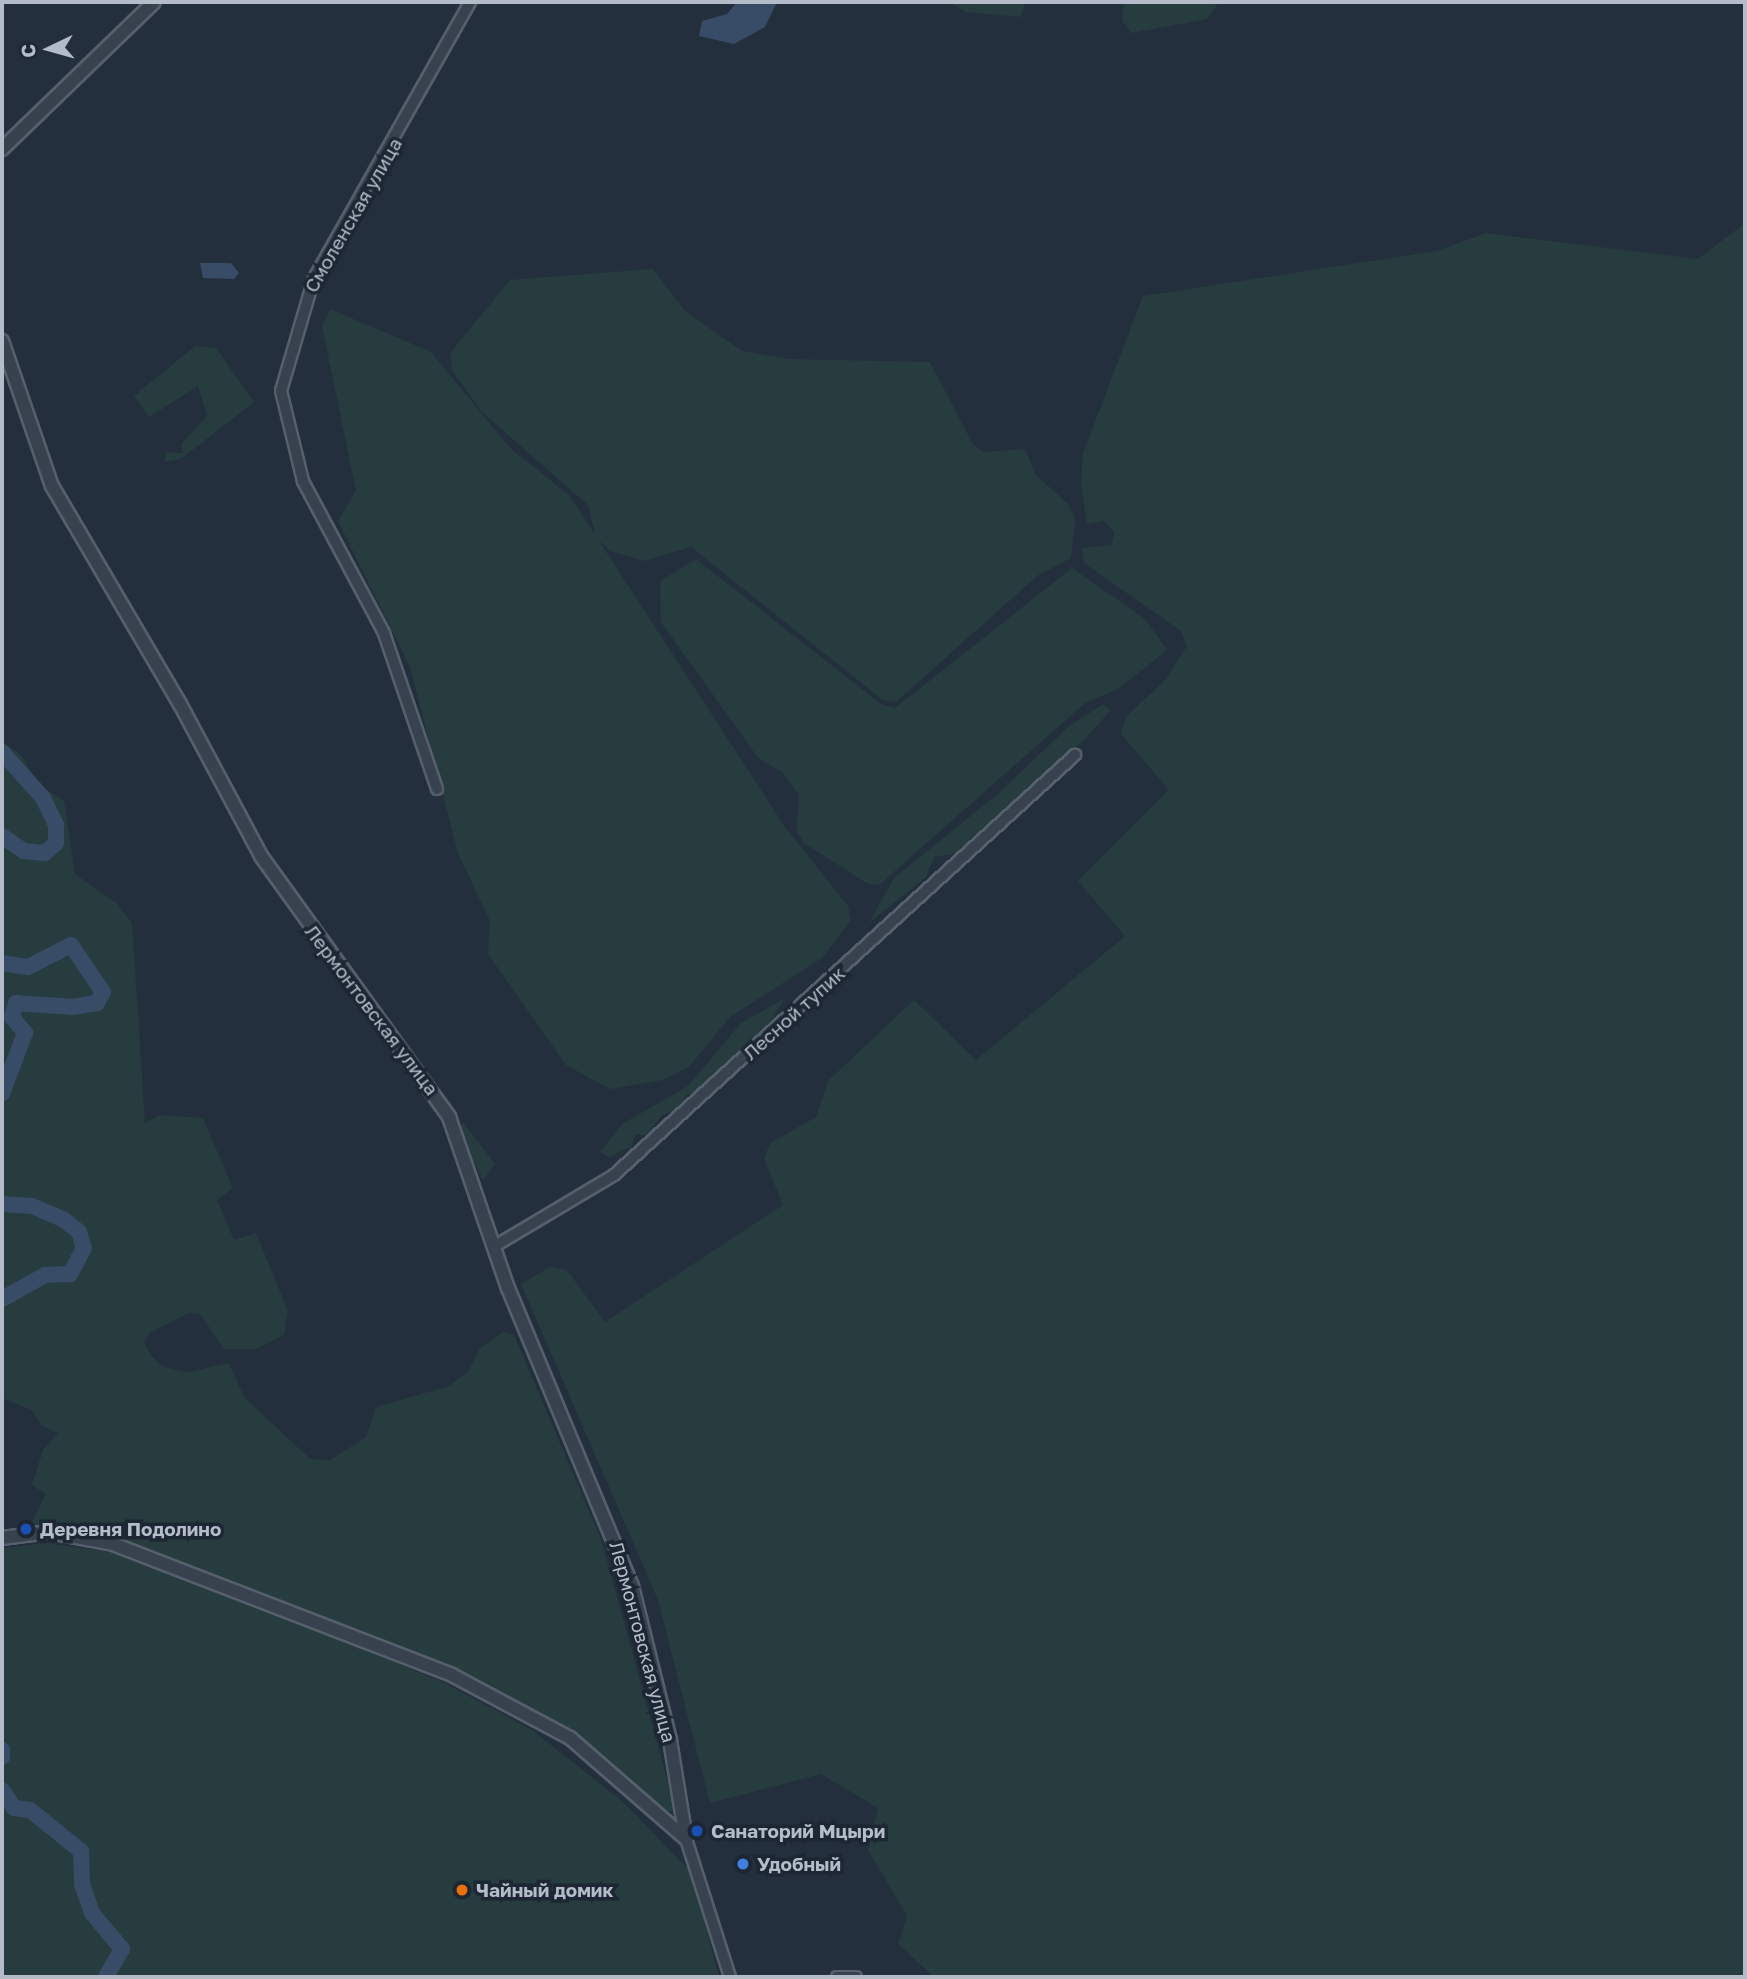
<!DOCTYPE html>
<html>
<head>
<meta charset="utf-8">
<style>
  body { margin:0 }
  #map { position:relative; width:1747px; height:1979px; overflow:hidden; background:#242f3e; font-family:"Golos Text",sans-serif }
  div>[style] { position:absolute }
  .green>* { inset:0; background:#263c3f }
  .water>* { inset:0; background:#394c67 }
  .river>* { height:16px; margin:-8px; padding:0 8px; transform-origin:8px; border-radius:8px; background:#394c67 }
  .roads { filter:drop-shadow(2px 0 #565f6c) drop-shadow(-2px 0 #565f6c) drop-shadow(0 2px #565f6c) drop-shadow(0 -2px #565f6c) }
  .minor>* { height:10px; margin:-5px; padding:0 5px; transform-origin:5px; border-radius:5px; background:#38414e }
  .tertiary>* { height:12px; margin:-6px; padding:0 6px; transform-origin:6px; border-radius:6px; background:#38414e }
  .dots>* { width:19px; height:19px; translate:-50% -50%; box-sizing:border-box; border:4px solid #1d2633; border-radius:50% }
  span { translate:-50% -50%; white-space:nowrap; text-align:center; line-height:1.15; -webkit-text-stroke:7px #1d2633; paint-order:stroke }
  .street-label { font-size:19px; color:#b4bcc9 }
  .poi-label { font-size:19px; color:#b4bcc9; font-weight:700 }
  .left { translate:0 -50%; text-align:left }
  .frame { position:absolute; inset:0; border:4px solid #b4bcc9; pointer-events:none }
  .north { position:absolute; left:14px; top:14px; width:70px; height:70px; -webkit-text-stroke:5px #1d2633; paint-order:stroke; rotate:265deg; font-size:19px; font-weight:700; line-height:28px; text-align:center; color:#b4bcc9 }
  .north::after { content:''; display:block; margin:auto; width:24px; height:32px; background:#b4bcc9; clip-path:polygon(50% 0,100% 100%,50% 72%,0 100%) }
</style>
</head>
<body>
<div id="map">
  <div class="green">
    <div style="clip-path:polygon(949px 2px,1026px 2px,1020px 17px,966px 12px)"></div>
    <div style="clip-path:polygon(1124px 2px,1219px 2px,1207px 19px,1132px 33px,1122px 21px)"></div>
    <div style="clip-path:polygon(1745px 223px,1745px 1977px,932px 1975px,898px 1944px,907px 1916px,868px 1850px,878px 1808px,821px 1774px,710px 1803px,658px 1600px,521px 1284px,550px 1267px,567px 1270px,605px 1322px,783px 1205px,764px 1159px,770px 1143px,816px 1117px,828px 1081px,914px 1000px,976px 1060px,1125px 936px,1078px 881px,1169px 790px,1121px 734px,1126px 717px,1165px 680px,1187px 646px,1181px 631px,1084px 563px,1082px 548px,1112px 545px,1114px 532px,1104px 521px,1087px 524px,1081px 485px,1083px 453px,1143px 296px,1437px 251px,1486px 233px,1698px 259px)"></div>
    <div style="clip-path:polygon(653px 269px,685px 311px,742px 351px,789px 359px,930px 362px,973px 444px,983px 452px,1025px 449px,1036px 475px,1068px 504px,1075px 518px,1071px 558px,1037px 576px,896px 702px,883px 700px,691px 547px,644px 561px,610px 551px,596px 538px,588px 505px,481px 411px,452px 370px,450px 353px,510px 280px)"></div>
    <div style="clip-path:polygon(330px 309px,431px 352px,510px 448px,570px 496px,785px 827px,848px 906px,851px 920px,822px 958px,730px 1017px,689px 1067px,663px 1080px,610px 1089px,566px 1065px,488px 954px,490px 921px,458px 853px,410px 667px,338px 521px,356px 491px,322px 326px)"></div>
    <div style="clip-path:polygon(195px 346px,216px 348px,254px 402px,181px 459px,165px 462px,166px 452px,182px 453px,182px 443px,207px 416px,198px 386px,149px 417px,134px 396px)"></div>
    <div style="clip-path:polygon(696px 559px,881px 704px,895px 708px,1072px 568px,1145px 619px,1167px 650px,1118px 689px,1085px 703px,879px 885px,868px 884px,804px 843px,797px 832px,799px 795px,782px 772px,758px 758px,661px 622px,660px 581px)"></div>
    <div style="clip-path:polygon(1103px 704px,1111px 710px,1086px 738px,954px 854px,934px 857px,926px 877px,869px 923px,894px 878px,999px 793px,1068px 727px)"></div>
    <div style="clip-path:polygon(2px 741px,22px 756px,38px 784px,64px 801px,75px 874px,116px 903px,132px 923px,145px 1123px,160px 1115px,203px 1118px,233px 1188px,217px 1200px,234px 1240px,256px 1233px,288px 1311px,284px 1335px,256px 1349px,224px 1349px,200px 1314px,189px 1313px,150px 1333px,144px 1342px,151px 1355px,163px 1367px,188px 1372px,229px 1363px,244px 1397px,310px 1459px,330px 1460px,366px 1437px,376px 1407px,449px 1386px,468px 1372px,479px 1349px,503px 1332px,514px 1335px,601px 1539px,676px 1811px,665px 1812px,541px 1715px,449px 1666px,113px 1538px,31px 1524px,46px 1494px,32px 1485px,43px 1450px,58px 1433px,42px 1426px,31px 1410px,2px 1398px)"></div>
    <div style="clip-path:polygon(784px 999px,764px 1034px,751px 1037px,745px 1051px,731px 1058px,702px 1090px,686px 1095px,678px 1110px,663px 1114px,646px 1135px,636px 1134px,631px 1147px,609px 1157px,600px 1152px,622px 1124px,688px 1086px,741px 1023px)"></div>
    <div style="clip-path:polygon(463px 1122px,495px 1164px,483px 1180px,459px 1132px)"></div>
    <div style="clip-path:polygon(47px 1543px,109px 1552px,319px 1631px,445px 1683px,532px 1730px,622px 1801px,692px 1873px,719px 1977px,2px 1977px,2px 1548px)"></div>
  </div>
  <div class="water">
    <div style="clip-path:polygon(737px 2px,777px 2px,765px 27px,734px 44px,699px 36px,702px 21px,727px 14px)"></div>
    <div style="clip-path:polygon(200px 263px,231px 263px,239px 273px,234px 279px,203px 278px)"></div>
  </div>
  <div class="river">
    <div style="left:2px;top:752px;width:62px;rotate:48.3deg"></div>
    <div style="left:43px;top:798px;width:30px;rotate:64deg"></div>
    <div style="left:56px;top:825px;width:18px;rotate:90deg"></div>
    <div style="left:56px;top:843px;width:15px;rotate:138deg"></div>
    <div style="left:45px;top:853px;width:21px;rotate:-175deg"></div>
    <div style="left:24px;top:851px;width:27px;rotate:-146deg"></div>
    <div style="left:2px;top:963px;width:26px;rotate:9deg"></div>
    <div style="left:28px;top:967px;width:48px;rotate:-27.1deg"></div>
    <div style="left:71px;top:945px;width:57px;rotate:55.8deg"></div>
    <div style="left:103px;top:992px;width:13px;rotate:119deg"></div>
    <div style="left:97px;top:1003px;width:24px;rotate:171deg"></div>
    <div style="left:73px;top:1007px;width:57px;rotate:-176deg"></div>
    <div style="left:16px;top:1003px;width:15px;rotate:106deg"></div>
    <div style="left:12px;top:1017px;width:21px;rotate:51deg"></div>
    <div style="left:25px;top:1033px;width:65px;rotate:110.7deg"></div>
    <div style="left:2px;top:1204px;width:30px;rotate:4deg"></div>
    <div style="left:32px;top:1206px;width:34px;rotate:23deg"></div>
    <div style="left:63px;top:1219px;width:21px;rotate:39deg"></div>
    <div style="left:79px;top:1232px;width:17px;rotate:73deg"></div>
    <div style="left:84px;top:1248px;width:30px;rotate:118deg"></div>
    <div style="left:70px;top:1274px;width:25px;rotate:178deg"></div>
    <div style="left:45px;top:1275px;width:49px;rotate:150.8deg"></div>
    <div style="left:2px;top:1750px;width:7px;rotate:90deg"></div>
    <div style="left:2px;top:1790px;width:22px;rotate:56deg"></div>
    <div style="left:14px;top:1808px;width:16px;rotate:7deg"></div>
    <div style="left:30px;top:1810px;width:65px;rotate:38.8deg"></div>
    <div style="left:81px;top:1851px;width:33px;rotate:88deg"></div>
    <div style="left:82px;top:1884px;width:31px;rotate:71deg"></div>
    <div style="left:92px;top:1913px;width:47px;rotate:50.2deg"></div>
    <div style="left:122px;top:1949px;width:32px;rotate:120deg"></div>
  </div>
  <div class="roads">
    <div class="minor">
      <div style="left:437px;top:789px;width:165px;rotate:-108.8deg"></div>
      <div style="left:384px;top:633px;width:172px;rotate:-118.1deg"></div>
      <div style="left:303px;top:481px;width:93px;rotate:-103.7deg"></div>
      <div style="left:281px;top:391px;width:118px;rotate:-73.7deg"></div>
      <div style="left:314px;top:278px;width:317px;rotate:-60.5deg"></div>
      <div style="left:495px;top:1246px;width:139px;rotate:-30.8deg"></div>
      <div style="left:614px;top:1175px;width:624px;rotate:-42.34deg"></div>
      <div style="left:686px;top:1839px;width:145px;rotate:72.3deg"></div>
      <div style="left:837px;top:1977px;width:19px"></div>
    </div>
    <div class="tertiary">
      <div style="left:2px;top:149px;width:211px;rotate:-44deg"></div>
      <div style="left:2px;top:341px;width:153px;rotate:71deg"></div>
      <div style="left:52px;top:486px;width:253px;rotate:59.6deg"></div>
      <div style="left:180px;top:704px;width:172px;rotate:61.9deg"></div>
      <div style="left:261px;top:856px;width:322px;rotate:54.2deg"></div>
      <div style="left:449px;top:1117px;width:181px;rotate:71deg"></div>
      <div style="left:508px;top:1288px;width:323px;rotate:67.4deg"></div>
      <div style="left:632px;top:1586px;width:159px;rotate:76.1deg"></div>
      <div style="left:670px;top:1740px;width:100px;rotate:80.8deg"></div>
      <div style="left:2px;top:1538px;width:47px;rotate:-7.3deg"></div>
      <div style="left:49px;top:1532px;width:65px;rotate:10.6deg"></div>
      <div style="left:113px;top:1544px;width:363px;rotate:21.1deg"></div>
      <div style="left:452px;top:1675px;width:134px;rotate:28.1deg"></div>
      <div style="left:570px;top:1738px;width:154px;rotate:41deg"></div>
    </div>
  </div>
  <div class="dots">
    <div style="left:26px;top:1529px;background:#1a4fb4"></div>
    <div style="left:697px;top:1831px;background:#1a4fb4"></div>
    <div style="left:743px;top:1864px;background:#3f7fe0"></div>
    <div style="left:462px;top:1890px;background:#e8710a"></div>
  </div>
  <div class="street-label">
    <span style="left:353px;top:215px;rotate:-60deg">Смоленская улица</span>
    <span style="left:372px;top:1010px;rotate:53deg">Лермонтовская улица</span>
    <span style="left:794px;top:1013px;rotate:-42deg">Лесной тупик</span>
    <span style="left:643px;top:1642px;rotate:75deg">Лермонтовская улица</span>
  </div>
  <div class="poi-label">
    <span class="left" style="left:40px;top:1529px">Деревня Подолино</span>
    <span class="left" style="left:711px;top:1831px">Санаторий Мцыри</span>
    <span class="left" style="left:757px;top:1864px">Удобный</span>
    <span class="left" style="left:476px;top:1890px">Чайный домик</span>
  </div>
  <div class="frame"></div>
  <div class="north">С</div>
</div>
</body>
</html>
